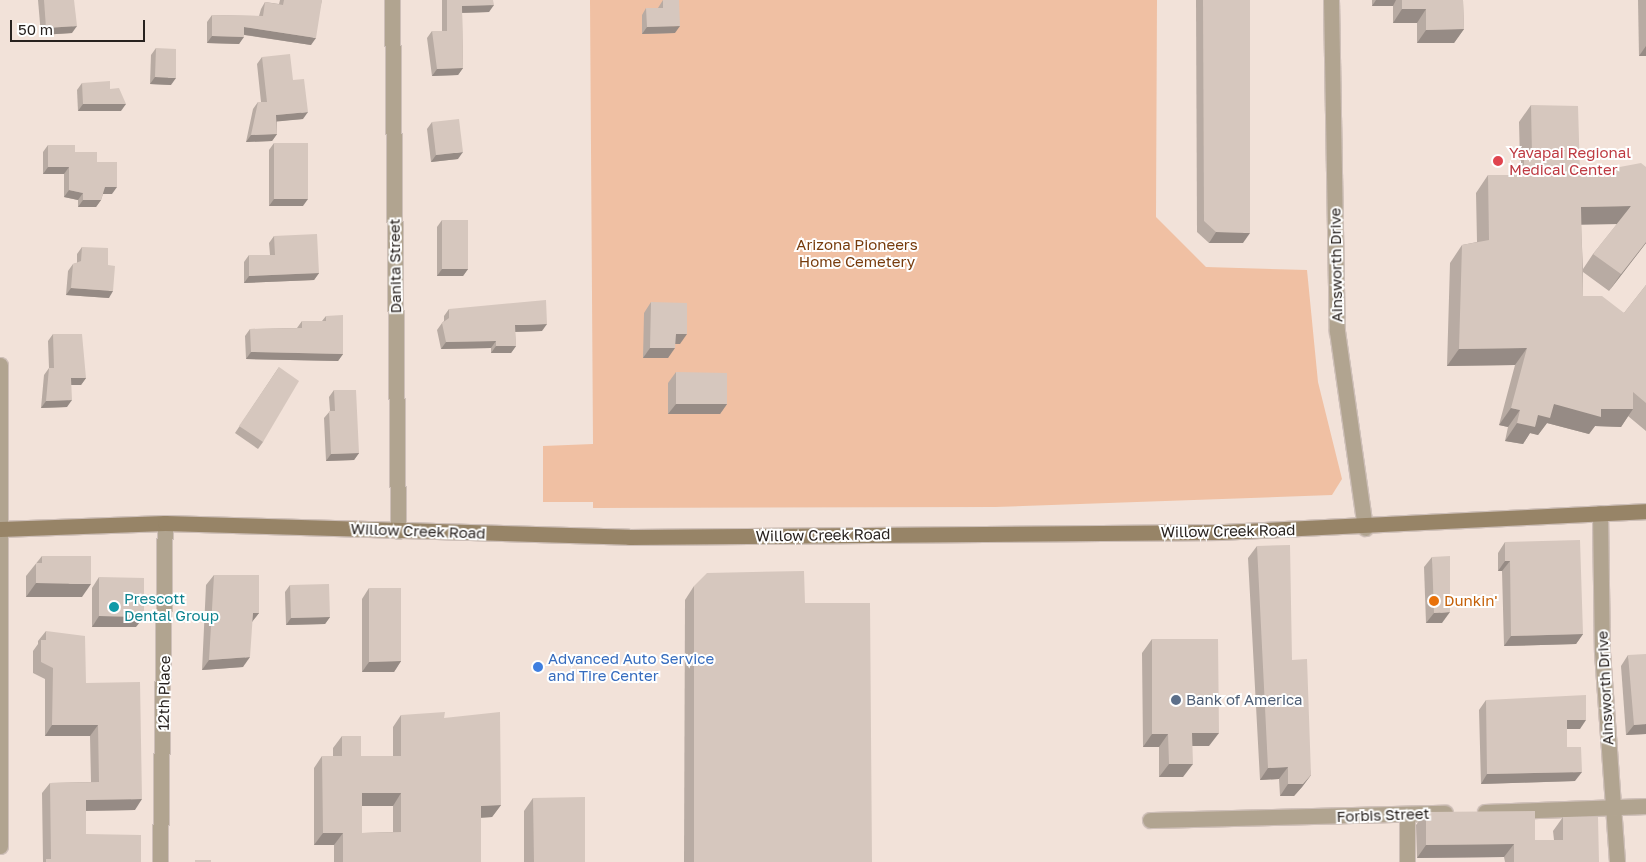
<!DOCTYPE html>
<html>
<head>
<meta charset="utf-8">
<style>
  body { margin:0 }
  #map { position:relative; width:1646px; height:862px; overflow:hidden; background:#f2e2d9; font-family:"Golos Text",sans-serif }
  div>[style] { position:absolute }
  .green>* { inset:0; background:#f0c0a3 }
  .roads { filter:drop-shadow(1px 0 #cebfb8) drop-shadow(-1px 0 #cebfb8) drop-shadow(0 1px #cebfb8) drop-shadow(0 -1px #cebfb8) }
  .street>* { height:15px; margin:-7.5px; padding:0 7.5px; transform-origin:7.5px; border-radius:7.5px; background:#b1a490 }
  .secondary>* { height:15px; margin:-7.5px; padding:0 7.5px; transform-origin:7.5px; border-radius:7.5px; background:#978467 }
  .wall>* { inset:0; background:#b8aba3 }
  .shaded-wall>* { inset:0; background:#968b85 }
  .building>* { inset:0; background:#d6c7be }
  .dots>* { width:14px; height:14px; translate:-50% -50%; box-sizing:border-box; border:2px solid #fff; border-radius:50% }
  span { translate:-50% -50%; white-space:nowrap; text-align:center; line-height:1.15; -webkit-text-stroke:4px #fff; paint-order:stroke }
  .health-label { font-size:15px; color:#be3a42 }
  .left { translate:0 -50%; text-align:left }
  .park-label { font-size:15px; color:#773b0c }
  .street-label { font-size:15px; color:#28221f }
  .culture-label { font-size:15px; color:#0d838f }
  .food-label { font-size:15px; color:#c56008 }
  .shop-label { font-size:15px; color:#366cbe }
  .service-label { font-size:15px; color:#4e5e75 }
  .scale { position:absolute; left:10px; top:20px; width:135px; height:22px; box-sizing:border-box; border:2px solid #28221f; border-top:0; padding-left:6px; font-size:15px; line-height:18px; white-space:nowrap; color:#28221f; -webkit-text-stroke:4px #fff; paint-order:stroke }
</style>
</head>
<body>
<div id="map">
  <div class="green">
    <div style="clip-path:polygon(590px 0,1157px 0,1156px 217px,1206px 267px,1307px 270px,1318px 382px,1342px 479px,1332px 495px,995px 507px,593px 508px,593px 502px,543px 502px,543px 446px,593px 444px)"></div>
  </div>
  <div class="roads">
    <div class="street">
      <div style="left:392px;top:0;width:531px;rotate:89.35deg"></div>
      <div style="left:1331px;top:0;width:331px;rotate:89deg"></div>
      <div style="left:1337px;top:331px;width:199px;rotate:81.9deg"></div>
      <div style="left:0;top:365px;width:481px;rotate:90deg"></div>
      <div style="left:1600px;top:513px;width:139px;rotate:89.2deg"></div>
      <div style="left:1602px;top:652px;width:211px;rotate:85.9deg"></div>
      <div style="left:1485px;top:812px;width:161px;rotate:-2.1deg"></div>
      <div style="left:1407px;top:814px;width:48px;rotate:90deg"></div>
      <div style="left:1150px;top:820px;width:295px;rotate:-1.4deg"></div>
      <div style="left:160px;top:862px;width:339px;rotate:-89.2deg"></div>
    </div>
    <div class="secondary">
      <div style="left:0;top:529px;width:165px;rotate:-2.1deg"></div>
      <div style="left:165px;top:523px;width:464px;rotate:1.7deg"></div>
      <div style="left:629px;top:537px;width:592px;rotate:-0.48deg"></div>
      <div style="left:1221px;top:532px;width:426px;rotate:-2.8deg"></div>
    </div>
  </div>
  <div class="wall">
    <div style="clip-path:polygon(38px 0,74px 0,72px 33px,41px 35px)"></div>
    <div style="clip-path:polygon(280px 0,322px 0,311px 45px,244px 35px,239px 44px,207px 43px,207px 22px,212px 15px,259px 16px,261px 9px,265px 2px,279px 4px)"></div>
    <div style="clip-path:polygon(442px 0,493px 0,489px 12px,462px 13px,463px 68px,458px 75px,432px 76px,427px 38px,432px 31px,442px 31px)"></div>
    <div style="clip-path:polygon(663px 0,675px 33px,642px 34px,642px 15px,646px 8px,658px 8px)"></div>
    <div style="clip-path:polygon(1196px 0,1250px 0,1243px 243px,1209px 243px,1197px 232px)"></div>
    <div style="clip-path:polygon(1372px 0,1463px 0,1464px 29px,1454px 43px,1417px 43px,1417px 23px,1393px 23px,1393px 6px,1372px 6px)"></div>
    <div style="clip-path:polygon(1638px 0,1646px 0,1646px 56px,1639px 56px)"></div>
    <div style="clip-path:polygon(156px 48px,171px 85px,150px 84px,151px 55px)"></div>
    <div style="clip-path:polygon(262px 57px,293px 80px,303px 119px,277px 121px,277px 134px,272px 141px,246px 142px,253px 109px,258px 102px,261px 102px,257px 64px)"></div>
    <div style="clip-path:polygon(82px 83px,110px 89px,121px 111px,78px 111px,77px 90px)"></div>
    <div style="clip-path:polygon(evenodd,1531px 105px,1580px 173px,1606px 173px,1609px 169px,1646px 167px,1646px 243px,1609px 291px,1583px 272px,1583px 296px,1624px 313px,1646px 285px,1646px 431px,1628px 416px,1621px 427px,1595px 426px,1589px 434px,1547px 423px,1538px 435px,1530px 433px,1523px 444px,1505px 441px,1508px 427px,1499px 425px,1515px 365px,1447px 366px,1450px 263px,1462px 245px,1477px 242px,1476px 193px,1488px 175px,1512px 175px,1512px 173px,1520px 162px,1519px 122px,1531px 105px,1581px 224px,1617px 224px,1593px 254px,1583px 269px,1581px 224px)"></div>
    <div style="clip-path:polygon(432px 122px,458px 159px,431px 162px,427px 129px)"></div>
    <div style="clip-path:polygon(274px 143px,303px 206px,269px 206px,269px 150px)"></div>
    <div style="clip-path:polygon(48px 145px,75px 152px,97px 162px,112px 194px,103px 194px,101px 200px,96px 207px,78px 207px,78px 200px,64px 197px,64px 174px,43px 174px,43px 152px)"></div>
    <div style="clip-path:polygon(442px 220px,468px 269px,463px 276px,437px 276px,437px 227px)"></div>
    <div style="clip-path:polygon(274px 236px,319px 273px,314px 280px,244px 283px,244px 262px,249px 255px,270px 255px,269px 243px)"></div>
    <div style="clip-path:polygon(82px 247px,108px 265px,109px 298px,66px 295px,68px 271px,73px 264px,77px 263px,77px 254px)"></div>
    <div style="clip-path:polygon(651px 302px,680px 344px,675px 344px,668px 358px,643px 358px,644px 313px)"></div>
    <div style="clip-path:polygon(449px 309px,542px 331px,515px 332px,516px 346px,511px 353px,491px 353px,491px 348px,441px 349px,437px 330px,442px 323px,444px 321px,444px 316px)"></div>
    <div style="clip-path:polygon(326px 316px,343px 354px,338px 361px,246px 359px,245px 336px,250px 329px,297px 328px,302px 321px,322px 321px)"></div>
    <div style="clip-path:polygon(53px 334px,86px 378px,81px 385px,71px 385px,67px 407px,41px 408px,44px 375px,49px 368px,48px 341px)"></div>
    <div style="clip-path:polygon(279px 367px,263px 442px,258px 449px,235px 433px)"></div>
    <div style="clip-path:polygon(676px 372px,727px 404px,720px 414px,668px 414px,668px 383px)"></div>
    <div style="clip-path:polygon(334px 390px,359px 453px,354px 460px,326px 461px,324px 418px,330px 411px,329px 397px)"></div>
    <div style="clip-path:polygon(1505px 542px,1583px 634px,1576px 644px,1504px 646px,1502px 571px,1498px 571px,1498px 553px)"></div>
    <div style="clip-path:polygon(1257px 546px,1292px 660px,1311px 775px,1302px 787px,1294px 796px,1280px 796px,1279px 779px,1260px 780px,1248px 558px)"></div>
    <div style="clip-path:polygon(42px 556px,82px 597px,26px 597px,26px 576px)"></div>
    <div style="clip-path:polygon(1432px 557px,1442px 623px,1426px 623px,1424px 567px)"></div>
    <div style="clip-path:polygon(214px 575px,259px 613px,252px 622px,243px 667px,202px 670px,206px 585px)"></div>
    <div style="clip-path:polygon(99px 577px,136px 627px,92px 627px,92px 588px)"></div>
    <div style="clip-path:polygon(290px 585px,330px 617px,325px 624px,286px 625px,285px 592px)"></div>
    <div style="clip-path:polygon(694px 586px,805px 603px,872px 862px,684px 862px,685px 600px)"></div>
    <div style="clip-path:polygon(369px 588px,401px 661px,394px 672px,362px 672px,362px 599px)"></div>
    <div style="clip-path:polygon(46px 631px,86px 683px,135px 810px,86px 811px,86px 834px,141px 862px,43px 862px,42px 793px,50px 783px,91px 782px,90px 736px,45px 736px,45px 679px,33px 673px,33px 651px,38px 644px,38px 641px)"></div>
    <div style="clip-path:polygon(1152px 639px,1209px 746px,1192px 746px,1183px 777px,1159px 777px,1159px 747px,1143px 747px,1142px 653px)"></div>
    <div style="clip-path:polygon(1628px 655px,1646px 734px,1626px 735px,1621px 666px)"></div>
    <div style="clip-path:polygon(1486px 700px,1580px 729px,1567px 729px,1567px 747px,1575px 781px,1481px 784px,1479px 710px)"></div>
    <div style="clip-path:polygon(evenodd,401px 715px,444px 718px,501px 805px,492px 817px,481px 818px,481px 862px,334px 862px,334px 845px,314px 845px,314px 768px,322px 756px,333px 756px,333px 748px,342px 736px,361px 756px,393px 756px,393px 727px,401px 715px,362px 806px,393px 806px,393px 832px,362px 833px,362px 806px)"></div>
    <div style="clip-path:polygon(533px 798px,585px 862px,524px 862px,524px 811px)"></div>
    <div style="clip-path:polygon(1426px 812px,1535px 840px,1554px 840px,1553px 831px,1563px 817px,1599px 862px,1505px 862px,1504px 857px,1417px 858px,1416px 825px)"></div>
  </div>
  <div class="shaded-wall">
    <div style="clip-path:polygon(1376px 0,1396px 0,1393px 6px,1372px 6px)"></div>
    <div style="clip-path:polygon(494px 5px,489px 12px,457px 13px,462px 6px)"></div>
    <div style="clip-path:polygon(1402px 9px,1426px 9px,1417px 23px,1393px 23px)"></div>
    <div style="clip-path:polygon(77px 26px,72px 33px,41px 35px,46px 28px)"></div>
    <div style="clip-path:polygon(680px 26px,675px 33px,642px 34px,647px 27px)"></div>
    <div style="clip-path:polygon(244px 27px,316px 38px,311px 45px,239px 34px)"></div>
    <div style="clip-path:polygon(1464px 29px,1454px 43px,1417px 43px,1426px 30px)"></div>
    <div style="clip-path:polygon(212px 36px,244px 37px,239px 44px,207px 43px)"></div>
    <div style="clip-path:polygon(1646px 46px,1646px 56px,1639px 56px)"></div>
    <div style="clip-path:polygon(463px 68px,458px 75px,432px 76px,437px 69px)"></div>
    <div style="clip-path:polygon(155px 77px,176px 78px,171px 85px,150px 84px)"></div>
    <div style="clip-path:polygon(83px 104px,126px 104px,121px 111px,78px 111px)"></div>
    <div style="clip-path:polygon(308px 112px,303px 119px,272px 122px,276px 115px)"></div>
    <div style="clip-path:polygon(277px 134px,272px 141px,246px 142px,251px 135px)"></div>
    <div style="clip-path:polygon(463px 152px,458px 159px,431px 162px,436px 155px)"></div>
    <div style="clip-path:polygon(48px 167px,69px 167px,64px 174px,43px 174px)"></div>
    <div style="clip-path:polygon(105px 187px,117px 187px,112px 194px,100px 194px)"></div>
    <div style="clip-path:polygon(69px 190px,83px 193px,78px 200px,64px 197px)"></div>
    <div style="clip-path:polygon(274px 199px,308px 199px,303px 206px,269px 206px)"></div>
    <div style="clip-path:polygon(83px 200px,101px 200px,96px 207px,78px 207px)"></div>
    <div style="clip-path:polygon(1631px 206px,1619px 224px,1569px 225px,1581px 207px)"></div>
    <div style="clip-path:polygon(1216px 232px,1250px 233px,1243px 243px,1209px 243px)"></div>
    <div style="clip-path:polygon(1646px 242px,1646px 243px,1609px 291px,1621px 274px)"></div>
    <div style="clip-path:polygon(442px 269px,468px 269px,463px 276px,437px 276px)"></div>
    <div style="clip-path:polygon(319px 273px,314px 280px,244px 283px,249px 276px)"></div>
    <div style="clip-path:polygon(71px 288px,113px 291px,109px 298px,66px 295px)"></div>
    <div style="clip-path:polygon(547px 324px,542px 331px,510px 332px,515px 325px)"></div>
    <div style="clip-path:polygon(676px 334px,687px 334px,680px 344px,668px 344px)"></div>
    <div style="clip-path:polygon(496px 341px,491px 348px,441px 349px,446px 342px)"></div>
    <div style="clip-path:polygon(496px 346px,516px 346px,511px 353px,491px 353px)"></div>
    <div style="clip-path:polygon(650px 348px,675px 348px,668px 358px,643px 358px)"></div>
    <div style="clip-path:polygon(1527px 348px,1515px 365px,1447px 366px,1459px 349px)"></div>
    <div style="clip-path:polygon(251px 352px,343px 354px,338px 361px,246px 359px)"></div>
    <div style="clip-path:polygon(71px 378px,86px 378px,81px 385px,66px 385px)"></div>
    <div style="clip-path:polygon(72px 400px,67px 407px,41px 408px,46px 401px)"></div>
    <div style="clip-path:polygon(676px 404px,727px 404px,720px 414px,668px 414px)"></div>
    <div style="clip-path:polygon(1554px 404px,1601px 409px,1633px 409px,1621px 427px,1595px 426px,1589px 434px,1547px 423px,1538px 435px,1530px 433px,1523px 444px,1505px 441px,1517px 423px,1538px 415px)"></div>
    <div style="clip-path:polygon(1511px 408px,1520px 410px,1508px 427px,1499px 425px)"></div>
    <div style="clip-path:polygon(359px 453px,354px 460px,326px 461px,331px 454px)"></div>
    <div style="clip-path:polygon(1505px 561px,1510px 561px,1502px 571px,1498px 571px)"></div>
    <div style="clip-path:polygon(36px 583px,91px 584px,82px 597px,26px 597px)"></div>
    <div style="clip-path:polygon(1450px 612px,1442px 623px,1426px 623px,1434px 613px)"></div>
    <div style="clip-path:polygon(253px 613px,259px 613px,251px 623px)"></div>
    <div style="clip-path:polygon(99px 616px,144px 617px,136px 627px,92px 627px)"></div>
    <div style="clip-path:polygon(330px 617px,325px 624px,286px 625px,291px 618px)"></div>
    <div style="clip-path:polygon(1583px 634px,1576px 644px,1504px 646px,1511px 636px)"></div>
    <div style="clip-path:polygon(250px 657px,243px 667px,202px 670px,209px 660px)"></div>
    <div style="clip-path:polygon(401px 661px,394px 672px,362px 672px,369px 662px)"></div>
    <div style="clip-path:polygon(1567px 720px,1586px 720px,1580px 729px,1561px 729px)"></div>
    <div style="clip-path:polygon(1646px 724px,1646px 734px,1626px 735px,1634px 725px)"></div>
    <div style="clip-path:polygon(52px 725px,98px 725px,90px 736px,45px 736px)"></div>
    <div style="clip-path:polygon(1192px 733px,1219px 733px,1209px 746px,1183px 746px)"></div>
    <div style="clip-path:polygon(1152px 734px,1168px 734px,1159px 747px,1143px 747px)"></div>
    <div style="clip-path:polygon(1169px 764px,1193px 764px,1183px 777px,1159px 777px)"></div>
    <div style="clip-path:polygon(1288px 767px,1279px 779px,1260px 780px,1268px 768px)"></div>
    <div style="clip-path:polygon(1582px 772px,1575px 781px,1481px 784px,1487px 774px)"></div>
    <div style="clip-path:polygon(1311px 775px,1302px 787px,1294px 796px,1280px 796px,1288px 784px)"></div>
    <div style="clip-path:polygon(362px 793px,401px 793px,393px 806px,353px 806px)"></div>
    <div style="clip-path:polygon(142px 799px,135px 810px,78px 811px,86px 800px)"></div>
    <div style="clip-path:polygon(501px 805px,492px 817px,472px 818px,481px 806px)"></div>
    <div style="clip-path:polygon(323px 833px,343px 833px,334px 845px,314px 845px)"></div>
    <div style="clip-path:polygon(1514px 844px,1504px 857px,1417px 858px,1426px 845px)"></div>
  </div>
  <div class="building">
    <div style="clip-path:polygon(44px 0,74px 0,77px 26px,46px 28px)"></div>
    <div style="clip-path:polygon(284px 0,322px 0,316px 38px,244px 27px,244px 37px,212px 36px,212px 15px,263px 16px,265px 2px,283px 5px)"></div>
    <div style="clip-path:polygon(447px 0,493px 0,494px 5px,462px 6px,463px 68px,437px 69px,432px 31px,447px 31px)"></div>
    <div style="clip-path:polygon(663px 0,679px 0,680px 26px,647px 27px,646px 8px,663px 8px)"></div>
    <div style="clip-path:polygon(1203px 0,1250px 0,1250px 233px,1216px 232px,1204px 221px)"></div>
    <div style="clip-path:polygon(1402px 0,1463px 0,1464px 29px,1426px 30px,1426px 9px,1402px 9px)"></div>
    <div style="clip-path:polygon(156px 48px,176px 49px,176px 78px,155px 77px)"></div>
    <div style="clip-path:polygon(290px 54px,293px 80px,304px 79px,308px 112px,276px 115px,277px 134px,251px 135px,258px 102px,267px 102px,262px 57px)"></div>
    <div style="clip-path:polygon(110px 81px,110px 89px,119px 88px,126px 104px,83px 104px,82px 83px)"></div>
    <div style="clip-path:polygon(1531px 105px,1578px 106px,1580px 173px,1609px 173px,1609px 169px,1641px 163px,1646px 167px,1646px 242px,1621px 274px,1593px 254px,1631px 206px,1581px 207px,1583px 296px,1602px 296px,1624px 313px,1646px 285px,1646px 403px,1633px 392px,1633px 409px,1601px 409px,1601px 417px,1554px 404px,1550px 418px,1538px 415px,1535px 427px,1517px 423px,1520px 410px,1511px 408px,1527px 348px,1459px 349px,1462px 245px,1489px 240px,1488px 175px,1524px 175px,1524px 156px,1532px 156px)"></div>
    <div style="clip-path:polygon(459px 119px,463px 152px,436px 155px,432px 122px)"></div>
    <div style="clip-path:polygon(274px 143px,308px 143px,308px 199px,274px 199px)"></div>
    <div style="clip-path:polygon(48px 145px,75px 145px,75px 152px,97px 152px,97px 162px,117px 162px,117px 187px,105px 187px,101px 200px,83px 200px,83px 193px,69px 190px,69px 167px,48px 167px)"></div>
    <div style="clip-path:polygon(442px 220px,468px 220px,468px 269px,442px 269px)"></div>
    <div style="clip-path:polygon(317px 234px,319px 273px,249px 276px,249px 255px,275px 255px,274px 236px)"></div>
    <div style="clip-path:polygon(82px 247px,108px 248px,108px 265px,115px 266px,113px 291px,71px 288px,73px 264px,81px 261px)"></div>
    <div style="clip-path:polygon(546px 300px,547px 324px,515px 325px,516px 346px,496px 346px,496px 341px,446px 342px,442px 323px,449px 318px,449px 309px)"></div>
    <div style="clip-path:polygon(651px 302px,687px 303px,687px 334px,676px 334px,675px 348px,650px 348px)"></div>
    <div style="clip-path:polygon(343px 315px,343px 354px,251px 352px,250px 329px,302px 328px,302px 321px,326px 321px,326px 316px)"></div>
    <div style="clip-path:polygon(53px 334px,82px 334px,86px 378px,71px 378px,72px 400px,46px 401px,49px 368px,54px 368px)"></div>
    <div style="clip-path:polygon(279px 367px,299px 381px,263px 442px,239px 426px)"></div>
    <div style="clip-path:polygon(676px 372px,727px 373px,727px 404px,676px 404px)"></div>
    <div style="clip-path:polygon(334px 390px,356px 390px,359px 453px,331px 454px,329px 411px,335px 411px)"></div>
    <div style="clip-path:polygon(1580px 540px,1583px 634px,1511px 636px,1510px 561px,1505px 561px,1505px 542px)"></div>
    <div style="clip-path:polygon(1290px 545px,1292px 660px,1307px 659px,1311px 775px,1303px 784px,1288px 784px,1288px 767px,1268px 768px,1257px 546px)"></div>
    <div style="clip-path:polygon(42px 556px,91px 556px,91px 584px,36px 583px,36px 563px,42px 563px)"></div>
    <div style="clip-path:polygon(1450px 556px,1450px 612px,1434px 613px,1432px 557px)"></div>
    <div style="clip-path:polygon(804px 571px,805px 603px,870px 603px,872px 862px,694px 862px,694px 586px,707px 573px)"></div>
    <div style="clip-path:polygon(214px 575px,259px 575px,259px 613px,253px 613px,250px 657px,209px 660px)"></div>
    <div style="clip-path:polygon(99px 577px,144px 578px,144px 617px,99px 616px)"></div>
    <div style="clip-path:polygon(329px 584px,330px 617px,291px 618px,290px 585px)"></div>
    <div style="clip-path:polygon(369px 588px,401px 588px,401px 661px,369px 662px)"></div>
    <div style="clip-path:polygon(46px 631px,85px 636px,86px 683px,140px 682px,142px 799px,86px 800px,86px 834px,141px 835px,141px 862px,46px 862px,46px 859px,51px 859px,50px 783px,99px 782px,98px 725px,52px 725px,53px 668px,41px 662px,41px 640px,46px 640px)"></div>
    <div style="clip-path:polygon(1152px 639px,1218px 639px,1219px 733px,1192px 733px,1193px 764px,1169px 764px,1168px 734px,1152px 734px)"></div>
    <div style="clip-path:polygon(1646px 654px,1646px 724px,1634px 725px,1628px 655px)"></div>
    <div style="clip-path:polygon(1586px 695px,1586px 720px,1567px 720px,1567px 747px,1581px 747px,1582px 772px,1487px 774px,1486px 700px)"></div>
    <div style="clip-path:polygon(evenodd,445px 712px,444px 718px,500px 712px,501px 805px,481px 806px,481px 862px,343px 862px,343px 833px,323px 833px,322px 756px,342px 756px,342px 736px,361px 736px,361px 756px,401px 756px,401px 715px,445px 712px,362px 793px,401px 793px,401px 832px,362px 833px,362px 793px)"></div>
    <div style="clip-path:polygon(585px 797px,585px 862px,534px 862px,533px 798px)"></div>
    <div style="clip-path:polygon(1535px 811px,1535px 840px,1563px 840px,1563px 817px,1598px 817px,1599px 862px,1514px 862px,1514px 844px,1426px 845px,1426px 812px)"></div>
    <div style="clip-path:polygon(195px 860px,211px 860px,211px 862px,195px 862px)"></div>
  </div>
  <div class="dots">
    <div style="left:1498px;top:161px;background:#e0444e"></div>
    <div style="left:1434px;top:601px;background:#e8710a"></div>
    <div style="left:114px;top:607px;background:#0f9aa8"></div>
    <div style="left:538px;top:667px;background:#3f7fe0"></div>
    <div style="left:1176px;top:700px;background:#5c6f8a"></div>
  </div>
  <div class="health-label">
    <span class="left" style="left:1509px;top:161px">Yavapai Regional<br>Medical Center</span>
  </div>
  <div class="park-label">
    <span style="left:857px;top:253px">Arizona Pioneers<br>Home Cemetery</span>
  </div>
  <div class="street-label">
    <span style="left:1336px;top:265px;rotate:-91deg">Ainsworth Drive</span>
    <span style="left:395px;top:266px;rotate:-91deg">Danita Street</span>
    <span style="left:418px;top:531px;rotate:2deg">Willow Creek Road</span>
    <span style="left:1228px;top:531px;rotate:-1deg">Willow Creek Road</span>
    <span style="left:823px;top:535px;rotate:-1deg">Willow Creek Road</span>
    <span style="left:1605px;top:688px;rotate:-93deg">Ainsworth Drive</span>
    <span style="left:164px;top:693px;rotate:-89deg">12th Place</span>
    <span style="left:1383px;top:815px;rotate:-2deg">Forbis Street</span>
  </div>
  <div class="culture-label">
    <span class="left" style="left:124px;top:607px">Prescott<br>Dental Group</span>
  </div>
  <div class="food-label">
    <span class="left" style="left:1444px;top:601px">Dunkin'</span>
  </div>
  <div class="shop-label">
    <span class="left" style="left:548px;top:667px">Advanced Auto Service<br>and Tire Center</span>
  </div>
  <div class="service-label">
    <span class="left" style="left:1186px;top:700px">Bank of America</span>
  </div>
  <div class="scale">50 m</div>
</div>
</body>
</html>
